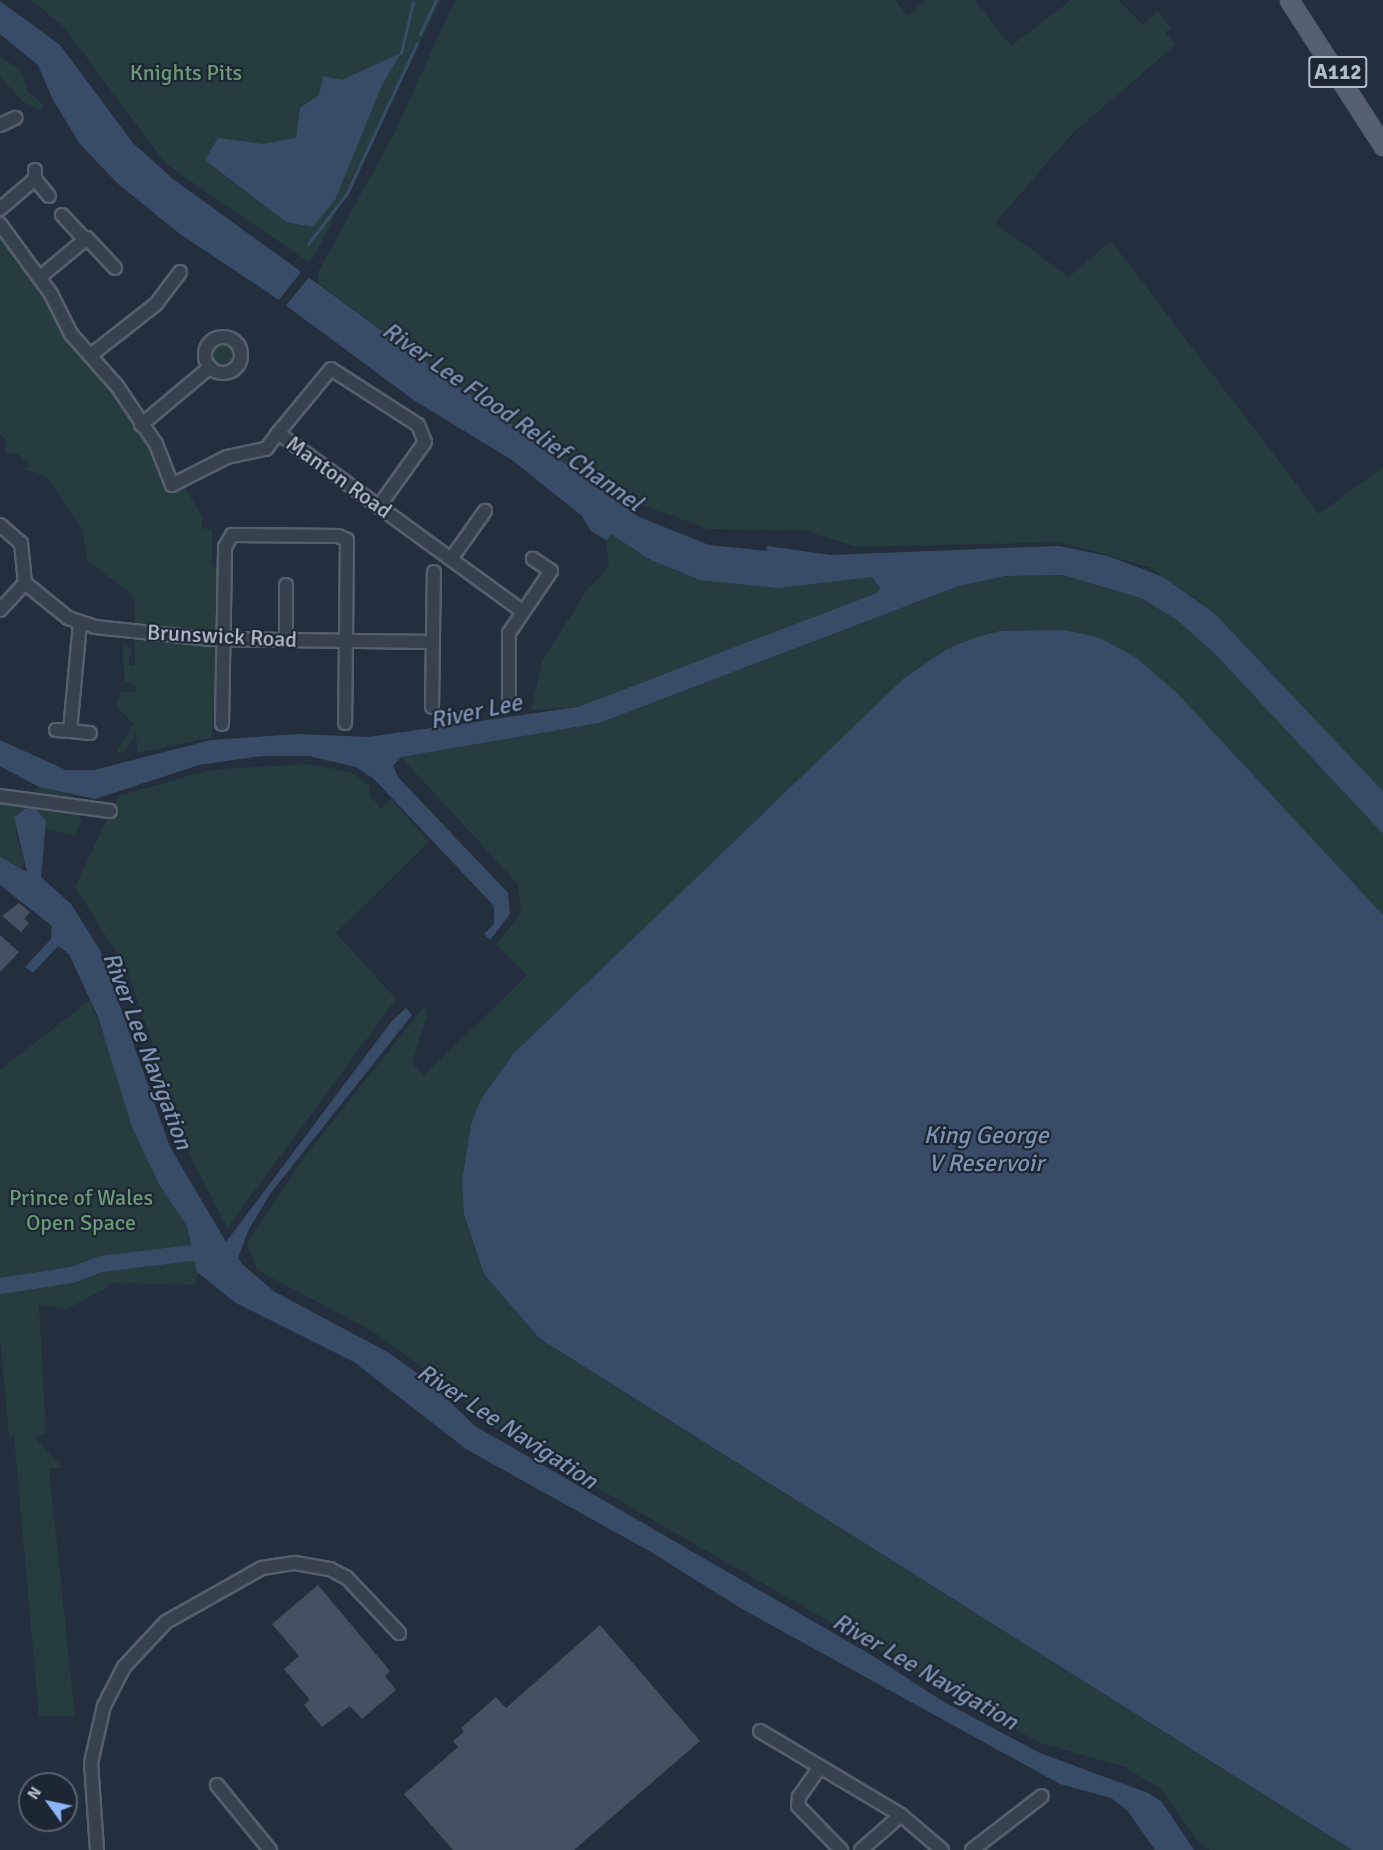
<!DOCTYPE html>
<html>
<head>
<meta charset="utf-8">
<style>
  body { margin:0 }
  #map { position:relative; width:1383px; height:1850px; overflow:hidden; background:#242f3e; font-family:Signika,sans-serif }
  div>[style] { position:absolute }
  .green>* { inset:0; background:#263c3f }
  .round { border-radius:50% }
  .water>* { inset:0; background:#394c67 }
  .pier>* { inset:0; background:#242f3e }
  .stream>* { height:3px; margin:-1.5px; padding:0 1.5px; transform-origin:1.5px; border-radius:1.5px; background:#394c67 }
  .river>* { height:16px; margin:-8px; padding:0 8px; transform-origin:8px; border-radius:8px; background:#394c67 }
  .building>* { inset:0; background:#455162 }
  .roads { filter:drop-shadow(2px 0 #565f6c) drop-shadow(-2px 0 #565f6c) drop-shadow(0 2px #565f6c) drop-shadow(0 -2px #565f6c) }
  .minor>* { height:12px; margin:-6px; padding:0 6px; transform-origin:6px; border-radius:6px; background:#38414e }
  .minor>.ring { margin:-6px; padding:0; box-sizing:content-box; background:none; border:12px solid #38414e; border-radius:50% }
  .major>* { height:15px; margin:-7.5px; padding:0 7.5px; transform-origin:7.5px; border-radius:7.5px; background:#56606e }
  span { translate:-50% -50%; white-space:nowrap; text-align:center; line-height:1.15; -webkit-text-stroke:4.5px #1d2633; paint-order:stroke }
  .shield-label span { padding:2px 4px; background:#1d2633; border:2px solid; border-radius:4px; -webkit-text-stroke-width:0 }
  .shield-label { font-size:21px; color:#b4bcc9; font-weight:700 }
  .park-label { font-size:22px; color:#6b9a76 }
  .street-label { font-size:22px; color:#b4bcc9 }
  .water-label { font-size:24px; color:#7c92b1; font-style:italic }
  .north { position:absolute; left:18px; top:1772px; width:60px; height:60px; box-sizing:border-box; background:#1d2633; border:2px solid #59626f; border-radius:50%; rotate:303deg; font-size:16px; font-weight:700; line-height:24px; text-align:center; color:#b4bcc9 }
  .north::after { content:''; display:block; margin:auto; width:21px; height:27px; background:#8ab4f8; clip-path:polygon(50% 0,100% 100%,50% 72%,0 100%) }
</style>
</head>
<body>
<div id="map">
  <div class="green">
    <div style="clip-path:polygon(31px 0,441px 0,314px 257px,307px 261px,166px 164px,64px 27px)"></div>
    <div style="clip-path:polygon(455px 0,895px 0,908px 16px,925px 0,974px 0,1011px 46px,1071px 0,1118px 0,1143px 25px,1158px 11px,1171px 28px,1165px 32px,1175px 45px,1071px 135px,995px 223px,1069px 277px,1111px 241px,1319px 514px,1383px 467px,1383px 791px,1214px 613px,1149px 567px,1061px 542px,857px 547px,803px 530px,709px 529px,642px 505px,581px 475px,319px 284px,318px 272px,395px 132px)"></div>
    <div style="clip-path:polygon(0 56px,21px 71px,27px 90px,43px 105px,41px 111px,22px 101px,0 76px)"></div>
    <div style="clip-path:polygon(0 232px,49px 298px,61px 330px,81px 351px,85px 364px,114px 390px,148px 439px,170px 487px,185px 488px,202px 516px,202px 528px,212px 530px,212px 565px,222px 573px,212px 737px,137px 753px,136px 731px,125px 752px,116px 753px,134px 724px,116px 706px,121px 692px,136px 692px,135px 685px,125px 682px,123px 659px,123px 642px,131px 648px,129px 665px,135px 666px,135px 597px,88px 561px,81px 527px,46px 476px,27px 470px,29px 465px,19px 454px,6px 454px,5px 439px,0 434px)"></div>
    <div class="round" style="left:213px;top:345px;width:22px;height:22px"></div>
    <div style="clip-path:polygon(611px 533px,649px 559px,872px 577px,880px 588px,877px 593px,640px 685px,578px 707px,531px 710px,543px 659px,589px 587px,603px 575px,609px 562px,606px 540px)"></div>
    <div style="clip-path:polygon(1063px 575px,1141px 598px,1177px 620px,1217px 656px,1383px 834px,1383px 915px,1179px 695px,903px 679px,513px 1054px,481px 1099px,464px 1214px,484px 1274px,539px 1338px,1352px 1850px,1210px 1850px,1198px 1841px,1162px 1790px,1125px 1767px,1040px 1743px,483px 1422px,462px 1398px,374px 1332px,257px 1270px,247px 1243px,305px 1156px,424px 1007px,428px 1012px,412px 1063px,424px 1076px,527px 975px,496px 944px,521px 914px,518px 884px,401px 757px,599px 723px,959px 586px,1006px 576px)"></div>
    <div style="clip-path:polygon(305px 764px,351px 772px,369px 785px,370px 796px,381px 808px,391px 799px,429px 842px,336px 933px,396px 999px,227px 1228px,190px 1155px,127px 969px,75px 887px,118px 796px,210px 770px)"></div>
    <div style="clip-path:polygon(39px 787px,73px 796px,64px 805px,79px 813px,81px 822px,74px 835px,45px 829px,46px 821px,34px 807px,15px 831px,25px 864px,18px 870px,0 857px,0 800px,24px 800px)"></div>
    <div style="clip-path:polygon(90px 1000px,160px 1186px,187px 1226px,198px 1273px,195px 1285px,115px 1283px,67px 1309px,39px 1305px,46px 1434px,34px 1438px,62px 1467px,49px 1469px,75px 1716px,39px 1716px,14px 1437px,9px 1436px,0 1338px,0 1070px)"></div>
  </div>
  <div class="water">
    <div style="clip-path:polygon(0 1px,60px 45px,133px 143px,173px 179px,639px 517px,709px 545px,766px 551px,767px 546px,831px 555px,1059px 546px,1108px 556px,1163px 577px,1214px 613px,1383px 791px,1383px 834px,1217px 656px,1177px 620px,1141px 598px,1063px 575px,1006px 576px,959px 586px,599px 723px,401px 757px,393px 766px,398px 777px,508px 893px,510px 914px,490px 940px,484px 934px,494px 924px,494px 906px,374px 779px,356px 767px,309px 756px,262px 756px,199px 765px,95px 799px,39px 787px,0 766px,0 740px,66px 770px,94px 770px,211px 740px,299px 734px,368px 737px,578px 707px,877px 593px,880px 588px,872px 577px,778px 588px,700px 580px,649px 559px,611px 534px,606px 540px,591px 531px,582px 516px,512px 460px,415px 401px,269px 293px,180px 234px,117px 183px,80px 144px,53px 100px,38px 65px,0 34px)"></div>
    <div style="clip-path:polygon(401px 53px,382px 85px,335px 200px,313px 227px,286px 222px,205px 160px,218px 138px,263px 144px,296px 138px,300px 108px,319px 95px,323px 76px,342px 80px)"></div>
    <div style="clip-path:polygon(1065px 630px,1100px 638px,1137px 658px,1179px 695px,1383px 915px,1383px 1850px,1352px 1850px,539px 1338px,484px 1274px,464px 1214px,462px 1181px,471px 1125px,481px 1099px,513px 1054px,903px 679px,947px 649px,977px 637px,1000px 631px)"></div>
    <div style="clip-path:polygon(28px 807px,34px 807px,46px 821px,41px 877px,71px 904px,100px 950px,170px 1147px,226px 1242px,391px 1022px,406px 1008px,412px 1015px,270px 1194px,249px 1229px,238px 1258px,242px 1264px,275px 1292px,389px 1353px,428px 1381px,475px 1426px,873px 1656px,944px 1702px,1040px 1753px,1148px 1793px,1162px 1802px,1194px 1850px,1155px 1850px,1127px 1810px,1111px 1798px,1060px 1784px,742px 1609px,651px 1552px,466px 1449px,354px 1362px,236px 1303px,197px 1272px,187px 1226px,160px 1186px,132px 1127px,98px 1017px,69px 954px,58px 946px,33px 973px,25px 967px,51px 939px,52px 926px,0 885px,0 857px,27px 872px,14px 817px)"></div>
  </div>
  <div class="pier">
    <div style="clip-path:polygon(302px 271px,310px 276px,284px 308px,277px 302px)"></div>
  </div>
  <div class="stream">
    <div style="left:420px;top:34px;width:38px;rotate:-65deg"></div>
    <div style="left:401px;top:53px;width:52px;rotate:-76.8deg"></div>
    <div style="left:308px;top:244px;width:64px;rotate:-52.6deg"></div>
    <div style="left:347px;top:193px;width:166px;rotate:-65deg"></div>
  </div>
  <div class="river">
    <div style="left:0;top:1286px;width:73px;rotate:-8.7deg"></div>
    <div style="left:72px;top:1275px;width:31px;rotate:-21deg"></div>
    <div style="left:101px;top:1264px;width:109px;rotate:-6.9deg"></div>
  </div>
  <div class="building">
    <div style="clip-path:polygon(19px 903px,30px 912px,24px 919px,29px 923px,21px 932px,2px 916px)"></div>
    <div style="clip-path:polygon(0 935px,19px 952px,0 972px)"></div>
    <div style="clip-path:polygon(318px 1585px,390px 1671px,385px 1676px,396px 1690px,362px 1719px,350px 1706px,322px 1727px,304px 1705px,310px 1700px,284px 1669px,299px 1656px,272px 1624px)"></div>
    <div style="clip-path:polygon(600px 1625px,700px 1741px,574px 1850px,453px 1850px,404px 1794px,458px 1747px,453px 1741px,464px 1732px,461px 1728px,496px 1697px,506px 1708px)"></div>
  </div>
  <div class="roads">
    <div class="minor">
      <div style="left:0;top:125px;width:17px;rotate:-25deg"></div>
      <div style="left:35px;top:170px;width:9px;rotate:90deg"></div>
      <div style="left:35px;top:179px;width:22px;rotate:51deg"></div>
      <div style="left:0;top:209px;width:46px;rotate:-40.6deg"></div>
      <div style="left:62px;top:215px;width:33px;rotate:47deg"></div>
      <div style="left:0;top:224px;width:87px;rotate:53.9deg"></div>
      <div style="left:51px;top:294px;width:45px;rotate:63.4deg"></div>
      <div style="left:71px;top:334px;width:69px;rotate:48.5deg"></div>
      <div style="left:117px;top:386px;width:70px;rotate:56.1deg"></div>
      <div style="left:156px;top:444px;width:44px;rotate:68.7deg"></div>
      <div style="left:172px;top:485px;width:62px;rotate:-27deg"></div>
      <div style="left:227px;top:457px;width:40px;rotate:-12deg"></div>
      <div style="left:266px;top:449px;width:20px;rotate:-53deg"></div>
      <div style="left:278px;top:433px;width:301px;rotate:36.1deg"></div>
      <div style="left:40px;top:277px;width:61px;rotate:-39.7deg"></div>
      <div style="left:87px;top:238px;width:41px;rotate:47deg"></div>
      <div class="ring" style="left:205px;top:337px;width:24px;height:24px"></div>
      <div style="left:91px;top:355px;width:83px;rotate:-38.1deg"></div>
      <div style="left:156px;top:304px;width:40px;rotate:-53deg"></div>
      <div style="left:141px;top:425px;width:90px;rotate:-40deg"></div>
      <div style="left:278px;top:433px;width:83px;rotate:-50.4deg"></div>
      <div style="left:331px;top:369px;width:103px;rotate:32.8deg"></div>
      <div style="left:418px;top:425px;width:18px;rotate:68deg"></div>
      <div style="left:425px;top:442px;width:79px;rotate:125.7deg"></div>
      <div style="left:0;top:525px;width:28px;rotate:41deg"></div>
      <div style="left:21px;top:543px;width:40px;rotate:84.3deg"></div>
      <div style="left:451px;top:559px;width:59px;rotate:-54.7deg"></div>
      <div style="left:25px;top:583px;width:55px;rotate:39.1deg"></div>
      <div style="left:68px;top:618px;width:28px;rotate:18deg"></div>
      <div style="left:95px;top:627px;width:116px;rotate:6deg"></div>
      <div style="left:210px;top:639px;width:223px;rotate:0.8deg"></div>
      <div style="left:0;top:610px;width:37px;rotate:-47deg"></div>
      <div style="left:80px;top:623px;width:108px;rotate:95.3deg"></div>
      <div style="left:70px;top:731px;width:20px;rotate:6deg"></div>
      <div style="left:286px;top:640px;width:55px;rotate:-90deg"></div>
      <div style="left:509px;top:697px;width:64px;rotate:-90deg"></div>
      <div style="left:509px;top:633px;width:75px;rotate:-55.9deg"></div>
      <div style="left:551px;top:571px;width:22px;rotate:-146deg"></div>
      <div style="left:432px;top:707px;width:135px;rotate:-89.2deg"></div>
      <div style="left:222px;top:724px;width:177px;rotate:-89deg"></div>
      <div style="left:225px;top:547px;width:14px;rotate:-60deg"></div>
      <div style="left:232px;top:535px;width:106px;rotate:0.5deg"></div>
      <div style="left:338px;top:536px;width:10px;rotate:24deg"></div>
      <div style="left:347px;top:540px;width:183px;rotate:90.6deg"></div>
      <div style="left:56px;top:730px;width:14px;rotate:4deg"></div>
      <div style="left:0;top:796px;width:111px;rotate:7.8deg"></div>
      <div style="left:760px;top:1731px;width:164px;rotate:30.8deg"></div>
      <div style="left:901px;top:1815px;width:54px;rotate:40.5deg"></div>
      <div style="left:820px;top:1767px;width:37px;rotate:125deg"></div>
      <div style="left:799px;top:1797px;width:9px;rotate:96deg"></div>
      <div style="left:798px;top:1806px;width:62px;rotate:45.7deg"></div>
      <div style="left:217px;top:1785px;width:84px;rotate:50.8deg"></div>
      <div style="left:97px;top:1850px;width:87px;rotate:-93.9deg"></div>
      <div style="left:91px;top:1763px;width:58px;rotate:-77.2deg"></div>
      <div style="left:104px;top:1706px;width:44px;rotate:-62.9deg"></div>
      <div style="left:124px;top:1667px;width:62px;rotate:-47deg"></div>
      <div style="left:166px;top:1622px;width:110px;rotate:-29.4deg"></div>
      <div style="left:262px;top:1568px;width:33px;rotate:-9deg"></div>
      <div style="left:295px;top:1563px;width:36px;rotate:10deg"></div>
      <div style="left:330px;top:1569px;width:19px;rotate:28deg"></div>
      <div style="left:347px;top:1578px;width:76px;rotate:46.6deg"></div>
      <div style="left:861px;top:1850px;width:53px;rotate:-41.2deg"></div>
      <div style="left:972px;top:1850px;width:88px;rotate:-37.6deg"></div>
    </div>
    <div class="major">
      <div style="left:1289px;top:0;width:174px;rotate:57.2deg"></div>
    </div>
  </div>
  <div class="shield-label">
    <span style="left:1338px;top:72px">A112</span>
  </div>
  <div class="park-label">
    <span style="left:186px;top:73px">Knights Pits</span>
    <span style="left:81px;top:1210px">Prince of Wales<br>Open Space</span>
  </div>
  <div class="street-label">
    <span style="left:339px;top:477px;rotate:36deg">Manton Road</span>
    <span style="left:222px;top:636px;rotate:3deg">Brunswick Road</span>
  </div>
  <div class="water-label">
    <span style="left:512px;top:417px;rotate:35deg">River Lee Flood Relief Channel</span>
    <span style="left:476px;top:712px;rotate:-12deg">River Lee</span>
    <span style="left:147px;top:1051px;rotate:69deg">River Lee Navigation</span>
    <span style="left:986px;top:1150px">King George<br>V Reservoir</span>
    <span style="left:507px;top:1427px;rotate:33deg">River Lee Navigation</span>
    <span style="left:925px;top:1672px;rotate:30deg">River Lee Navigation</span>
  </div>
  <div class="north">N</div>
</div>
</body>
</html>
